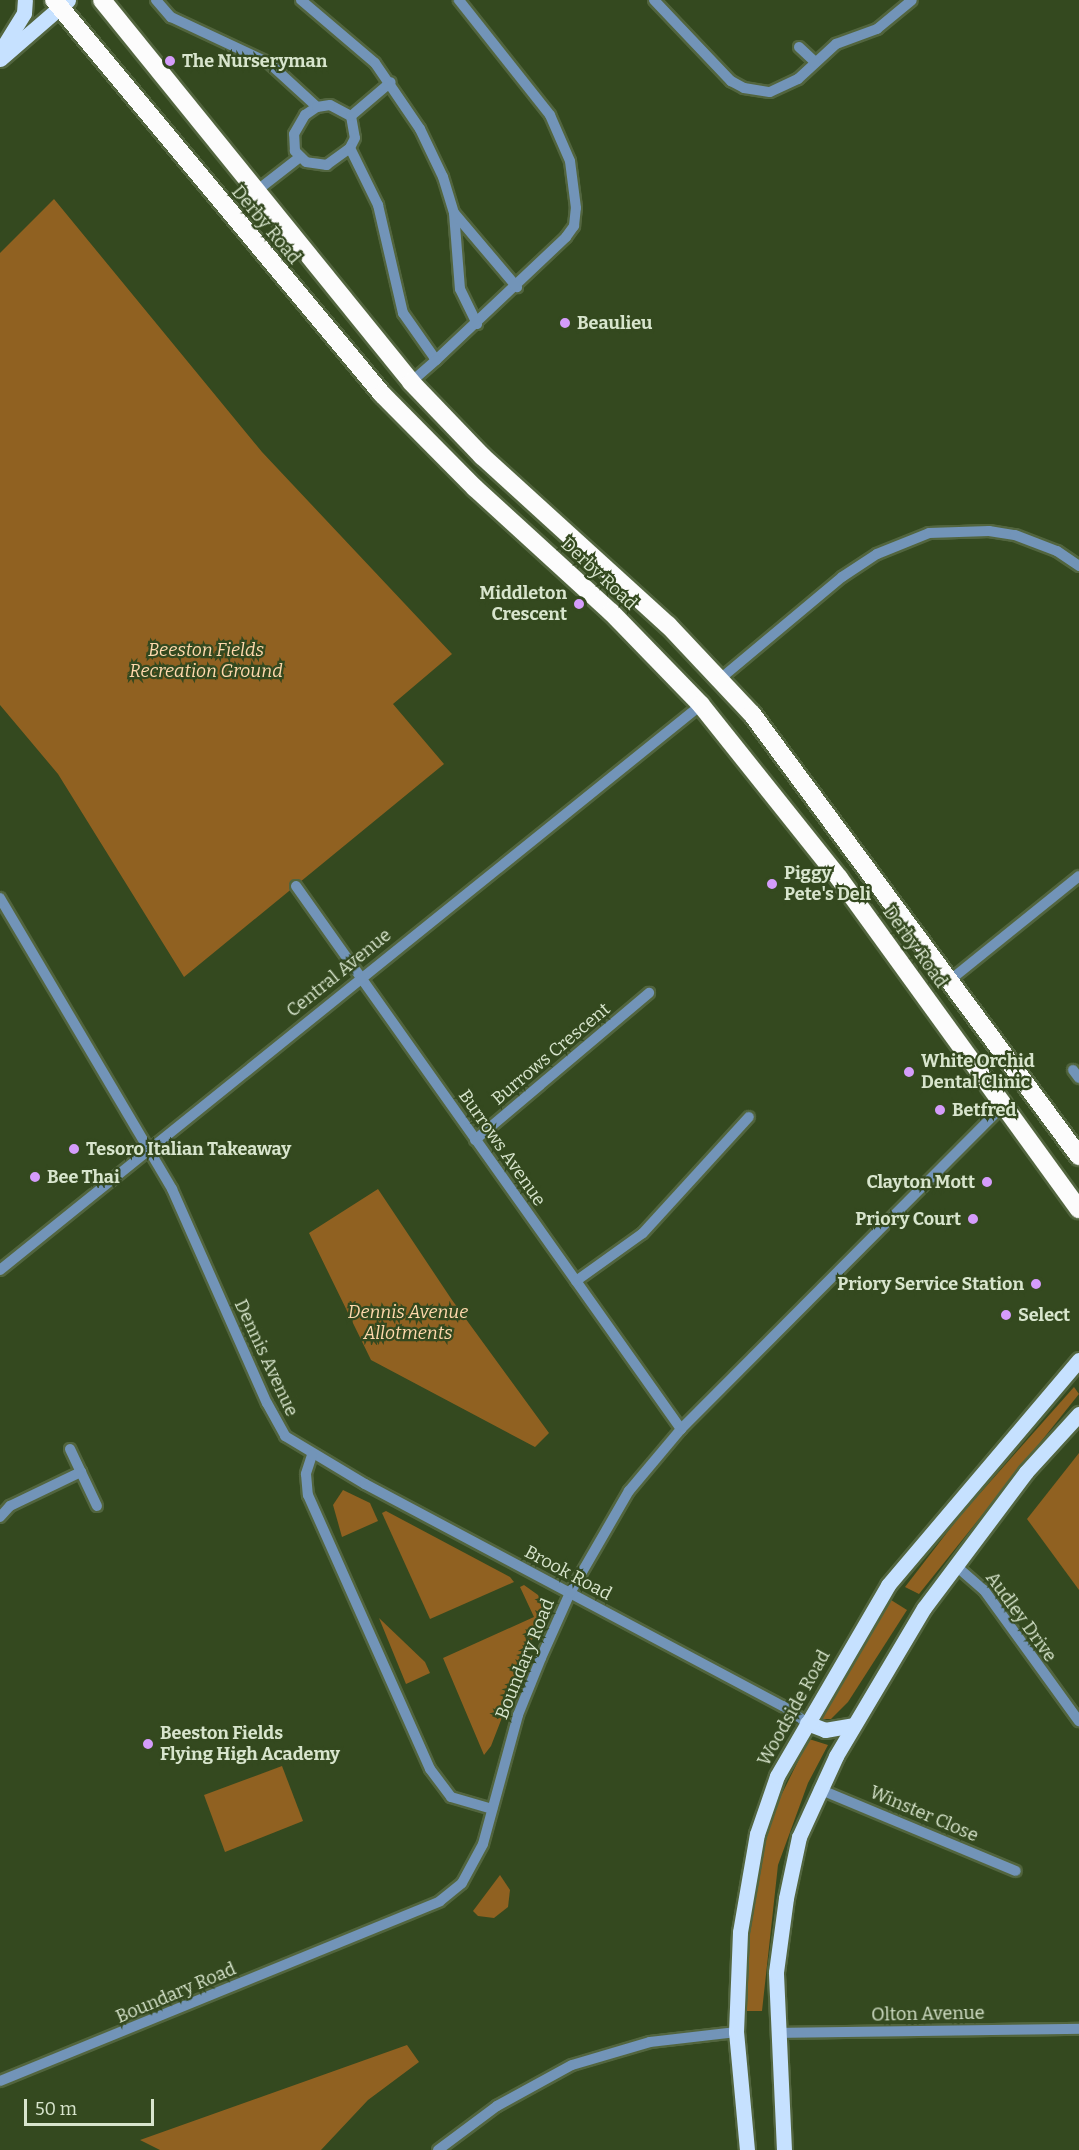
<!DOCTYPE html>
<html>
<head>
<meta charset="utf-8">
<style>
  body { margin:0 }
  #map { position:relative; width:1079px; height:2150px; overflow:hidden; background:#34491f; font-family:Bitter,serif }
  div>[style] { position:absolute }
  .green>* { inset:0; background:#906121 }
  .roads { filter:drop-shadow(2px 0 #52653e) drop-shadow(-2px 0 #52653e) drop-shadow(0 2px #52653e) drop-shadow(0 -2px #52653e) }
  .minor>* { height:10px; margin:-5px; padding:0 5px; transform-origin:5px; border-radius:5px; background:#7294b8 }
  .major>* { height:15px; margin:-7.5px; padding:0 7.5px; transform-origin:7.5px; border-radius:7.5px; background:#c6e1ff }
  .highway>* { height:18px; margin:-9px; padding:0 9px; transform-origin:9px; border-radius:9px; background:#fcfcfc }
  .dots>* { width:16px; height:16px; translate:-50% -50%; box-sizing:border-box; border:3px solid #34491f; border-radius:50% }
  span { translate:-50% -50%; white-space:nowrap; text-align:center; line-height:1.15; -webkit-text-stroke:4.5px #34491f; paint-order:stroke }
  .poi-label { font-size:18px; color:#d8e5cd; font-weight:700 }
  .left { translate:0 -50%; text-align:left }
  .right { translate:-100% -50%; text-align:right }
  .street-label { font-size:18px; color:#d8e5cd }
  .park-label { font-size:18px; color:#ffd9ad; font-style:italic }
  .scale { position:absolute; left:24px; top:2099px; width:130px; height:27px; box-sizing:border-box; border:3px solid #d8e5cd; border-top:0; padding-left:8px; font-size:18px; line-height:21px; white-space:nowrap; color:#d8e5cd; -webkit-text-stroke:4px #34491f; paint-order:stroke }
</style>
</head>
<body>
<div id="map">
  <div class="green">
    <div style="clip-path:polygon(54px 199px,262px 452px,452px 654px,393px 704px,444px 764px,184px 977px,58px 774px,0 705px,0 253px)"></div>
    <div style="clip-path:polygon(378px 1189px,452px 1300px,549px 1433px,535px 1447px,371px 1360px,309px 1233px)"></div>
    <div style="clip-path:polygon(1074px 1387px,1079px 1394px,919px 1594px,905px 1587px,959px 1517px)"></div>
    <div style="clip-path:polygon(1079px 1453px,1079px 1590px,1027px 1519px)"></div>
    <div style="clip-path:polygon(343px 1490px,370px 1503px,378px 1521px,342px 1537px,333px 1505px)"></div>
    <div style="clip-path:polygon(386px 1511px,510px 1577px,514px 1582px,430px 1619px,382px 1513px)"></div>
    <div style="clip-path:polygon(524px 1585px,538px 1595px,544px 1609px,491px 1746px,484px 1755px,443px 1658px,534px 1617px,520px 1587px)"></div>
    <div style="clip-path:polygon(891px 1600px,907px 1610px,848px 1702px,831px 1719px,818px 1719px)"></div>
    <div style="clip-path:polygon(379px 1618px,425px 1662px,430px 1673px,406px 1684px)"></div>
    <div style="clip-path:polygon(809px 1739px,828px 1745px,808px 1783px,778px 1865px,762px 2011px,743px 2011px,748px 1918px,767px 1824px)"></div>
    <div style="clip-path:polygon(282px 1766px,303px 1821px,225px 1852px,204px 1795px)"></div>
    <div style="clip-path:polygon(500px 1875px,510px 1890px,508px 1907px,494px 1918px,478px 1916px,473px 1911px)"></div>
    <div style="clip-path:polygon(407px 2045px,419px 2062px,368px 2100px,321px 2150px,160px 2150px,140px 2140px)"></div>
  </div>
  <div class="roads">
    <div class="minor">
      <div style="left:156px;top:0;width:23px;rotate:49deg"></div>
      <div style="left:171px;top:17px;width:108px;rotate:25.1deg"></div>
      <div style="left:269px;top:63px;width:65px;rotate:42.5deg"></div>
      <div style="left:301px;top:0;width:97px;rotate:40.4deg"></div>
      <div style="left:375px;top:63px;width:80px;rotate:55.7deg"></div>
      <div style="left:420px;top:129px;width:53px;rotate:64.4deg"></div>
      <div style="left:443px;top:177px;width:38px;rotate:73deg"></div>
      <div style="left:454px;top:213px;width:76px;rotate:85.5deg"></div>
      <div style="left:460px;top:289px;width:39px;rotate:64deg"></div>
      <div style="left:654px;top:0;width:112px;rotate:46.5deg"></div>
      <div style="left:731px;top:81px;width:15px;rotate:28deg"></div>
      <div style="left:744px;top:88px;width:26px;rotate:9deg"></div>
      <div style="left:770px;top:92px;width:31px;rotate:-25deg"></div>
      <div style="left:798px;top:79px;width:52px;rotate:-42.6deg"></div>
      <div style="left:836px;top:44px;width:44px;rotate:-20.1deg"></div>
      <div style="left:877px;top:29px;width:45px;rotate:-39.6deg"></div>
      <div style="left:799px;top:47px;width:22px;rotate:43deg"></div>
      <div style="left:330px;top:105px;width:24px;rotate:28deg"></div>
      <div style="left:351px;top:116px;width:22px;rotate:80deg"></div>
      <div style="left:355px;top:138px;width:11px;rotate:117deg"></div>
      <div style="left:350px;top:148px;width:29px;rotate:144deg"></div>
      <div style="left:327px;top:165px;width:21px;rotate:-172deg"></div>
      <div style="left:306px;top:162px;width:16px;rotate:-135deg"></div>
      <div style="left:295px;top:151px;width:17px;rotate:-93deg"></div>
      <div style="left:294px;top:134px;width:22px;rotate:-60deg"></div>
      <div style="left:305px;top:115px;width:14px;rotate:-34deg"></div>
      <div style="left:317px;top:107px;width:13px;rotate:-9deg"></div>
      <div style="left:351px;top:116px;width:52px;rotate:-40.4deg"></div>
      <div style="left:350px;top:148px;width:64px;rotate:63.8deg"></div>
      <div style="left:378px;top:205px;width:111px;rotate:77deg"></div>
      <div style="left:403px;top:313px;width:57px;rotate:54.9deg"></div>
      <div style="left:436px;top:360px;width:179px;rotate:-43.4deg"></div>
      <div style="left:566px;top:237px;width:14px;rotate:-54deg"></div>
      <div style="left:574px;top:226px;width:18px;rotate:-84deg"></div>
      <div style="left:576px;top:208px;width:47px;rotate:-97.3deg"></div>
      <div style="left:570px;top:161px;width:50px;rotate:-113.5deg"></div>
      <div style="left:550px;top:115px;width:147px;rotate:-128.4deg"></div>
      <div style="left:255px;top:192px;width:57px;rotate:-37.9deg"></div>
      <div style="left:455px;top:214px;width:96px;rotate:49.7deg"></div>
      <div style="left:411px;top:382px;width:33px;rotate:-41deg"></div>
      <div style="left:720px;top:679px;width:159px;rotate:-39.9deg"></div>
      <div style="left:842px;top:577px;width:42px;rotate:-33.3deg"></div>
      <div style="left:877px;top:554px;width:56px;rotate:-22deg"></div>
      <div style="left:929px;top:533px;width:60px;rotate:-1.9deg"></div>
      <div style="left:989px;top:531px;width:26px;rotate:9deg"></div>
      <div style="left:1015px;top:535px;width:45px;rotate:20.9deg"></div>
      <div style="left:1057px;top:551px;width:27px;rotate:34deg"></div>
      <div style="left:296px;top:886px;width:666px;rotate:54.66deg"></div>
      <div style="left:0;top:898px;width:338px;rotate:59.4deg"></div>
      <div style="left:172px;top:1189px;width:234px;rotate:66.1deg"></div>
      <div style="left:267px;top:1403px;width:38px;rotate:61deg"></div>
      <div style="left:285px;top:1436px;width:93px;rotate:31deg"></div>
      <div style="left:365px;top:1484px;width:473px;rotate:28deg"></div>
      <div style="left:783px;top:1706px;width:29px;rotate:35deg"></div>
      <div style="left:949px;top:981px;width:167px;rotate:-38.9deg"></div>
      <div style="left:1073px;top:1070px;width:10px;rotate:53deg"></div>
      <div style="left:475px;top:1140px;width:228px;rotate:-40.2deg"></div>
      <div style="left:0;top:1270px;width:900px;rotate:-38.87deg"></div>
      <div style="left:576px;top:1281px;width:82px;rotate:-35.6deg"></div>
      <div style="left:643px;top:1233px;width:157px;rotate:-47.6deg"></div>
      <div style="left:70px;top:1449px;width:63px;rotate:64.7deg"></div>
      <div style="left:312px;top:1455px;width:20px;rotate:108deg"></div>
      <div style="left:306px;top:1474px;width:21px;rotate:85deg"></div>
      <div style="left:308px;top:1495px;width:300px;rotate:66deg"></div>
      <div style="left:430px;top:1769px;width:35px;rotate:53deg"></div>
      <div style="left:451px;top:1797px;width:43px;rotate:16.3deg"></div>
      <div style="left:0;top:1517px;width:15px;rotate:-48deg"></div>
      <div style="left:10px;top:1506px;width:79px;rotate:-25.6deg"></div>
      <div style="left:955px;top:1565px;width:38px;rotate:41deg"></div>
      <div style="left:984px;top:1590px;width:162px;rotate:54.1deg"></div>
      <div style="left:819px;top:1789px;width:213px;rotate:22.6deg"></div>
      <div style="left:777px;top:2033px;width:302px;rotate:-0.8deg"></div>
      <div style="left:0;top:2081px;width:475px;rotate:-22.2deg"></div>
      <div style="left:440px;top:1901px;width:28px;rotate:-39deg"></div>
      <div style="left:462px;top:1883px;width:44px;rotate:-61.7deg"></div>
      <div style="left:483px;top:1844px;width:134px;rotate:-74.8deg"></div>
      <div style="left:518px;top:1715px;width:61px;rotate:-68deg"></div>
      <div style="left:541px;top:1658px;width:71px;rotate:-66deg"></div>
      <div style="left:570px;top:1593px;width:118px;rotate:-60deg"></div>
      <div style="left:629px;top:1491px;width:81px;rotate:-50deg"></div>
      <div style="left:681px;top:1429px;width:459px;rotate:-45.1deg"></div>
      <div style="left:438px;top:2150px;width:74px;rotate:-36.7deg"></div>
      <div style="left:497px;top:2106px;width:85px;rotate:-28.7deg"></div>
      <div style="left:572px;top:2065px;width:81px;rotate:-16.4deg"></div>
      <div style="left:650px;top:2042px;width:87px;rotate:-6.6deg"></div>
    </div>
    <div class="major">
      <div style="left:0;top:52px;width:46px;rotate:-58.4deg"></div>
      <div style="left:24px;top:13px;width:13px;rotate:-86deg"></div>
      <div style="left:0;top:59px;width:90px;rotate:-40.9deg"></div>
      <div style="left:807px;top:1723px;width:19px;rotate:21deg"></div>
      <div style="left:825px;top:1730px;width:27px;rotate:-10deg"></div>
      <div style="left:747px;top:2150px;width:119px;rotate:-95.3deg"></div>
      <div style="left:736px;top:2032px;width:100px;rotate:-87.7deg"></div>
      <div style="left:740px;top:1932px;width:99px;rotate:-80.2deg"></div>
      <div style="left:757px;top:1834px;width:61px;rotate:-71deg"></div>
      <div style="left:777px;top:1776px;width:221px;rotate:-59.8deg"></div>
      <div style="left:888px;top:1585px;width:295px;rotate:-49.7deg"></div>
      <div style="left:784px;top:2150px;width:178px;rotate:-92.6deg"></div>
      <div style="left:776px;top:1972px;width:75px;rotate:-82.3deg"></div>
      <div style="left:786px;top:1898px;width:62px;rotate:-78deg"></div>
      <div style="left:799px;top:1837px;width:89px;rotate:-65.4deg"></div>
      <div style="left:836px;top:1756px;width:172px;rotate:-59.3deg"></div>
      <div style="left:924px;top:1608px;width:170px;rotate:-53.1deg"></div>
      <div style="left:1026px;top:1472px;width:79px;rotate:-47.6deg"></div>
    </div>
    <div class="highway">
      <div style="left:54px;top:0;width:513px;rotate:50.22deg"></div>
      <div style="left:382px;top:394px;width:132px;rotate:45.3deg"></div>
      <div style="left:475px;top:488px;width:184px;rotate:42.4deg"></div>
      <div style="left:611px;top:612px;width:129px;rotate:45.9deg"></div>
      <div style="left:701px;top:705px;width:221px;rotate:51.4deg"></div>
      <div style="left:839px;top:878px;width:409px;rotate:54.1deg"></div>
      <div style="left:102px;top:0;width:491px;rotate:51deg"></div>
      <div style="left:411px;top:382px;width:103px;rotate:46.2deg"></div>
      <div style="left:482px;top:456px;width:251px;rotate:42.3deg"></div>
      <div style="left:668px;top:625px;width:122px;rotate:46.7deg"></div>
      <div style="left:752px;top:714px;width:550px;rotate:53.51deg"></div>
    </div>
  </div>
  <div class="dots">
    <div style="left:170px;top:61px;background:#d59cfb"></div>
    <div style="left:565px;top:323px;background:#d59cfb"></div>
    <div style="left:579px;top:604px;background:#d59cfb"></div>
    <div style="left:772px;top:884px;background:#d59cfb"></div>
    <div style="left:909px;top:1072px;background:#d59cfb"></div>
    <div style="left:940px;top:1110px;background:#d59cfb"></div>
    <div style="left:74px;top:1149px;background:#d59cfb"></div>
    <div style="left:35px;top:1177px;background:#d59cfb"></div>
    <div style="left:987px;top:1182px;background:#d59cfb"></div>
    <div style="left:973px;top:1219px;background:#d59cfb"></div>
    <div style="left:1036px;top:1284px;background:#d59cfb"></div>
    <div style="left:1006px;top:1315px;background:#d59cfb"></div>
    <div style="left:148px;top:1744px;background:#d59cfb"></div>
  </div>
  <div class="poi-label">
    <span class="left" style="left:182px;top:61px">The Nurseryman</span>
    <span class="left" style="left:577px;top:323px">Beaulieu</span>
    <span class="right" style="left:567px;top:604px">Middleton<br>Crescent</span>
    <span class="left" style="left:784px;top:884px">Piggy<br>Pete's Deli</span>
    <span class="left" style="left:921px;top:1072px">White Orchid<br>Dental Clinic</span>
    <span class="left" style="left:952px;top:1110px">Betfred</span>
    <span class="left" style="left:86px;top:1149px">Tesoro Italian Takeaway</span>
    <span class="left" style="left:47px;top:1177px">Bee Thai</span>
    <span class="right" style="left:975px;top:1182px">Clayton Mott</span>
    <span class="right" style="left:961px;top:1219px">Priory Court</span>
    <span class="right" style="left:1024px;top:1284px">Priory Service Station</span>
    <span class="left" style="left:1018px;top:1315px">Select</span>
    <span class="left" style="left:160px;top:1744px">Beeston Fields<br>Flying High Academy</span>
  </div>
  <div class="street-label">
    <span style="left:266px;top:225px;rotate:50deg">Derby Road</span>
    <span style="left:599px;top:574px;rotate:43deg">Derby Road</span>
    <span style="left:915px;top:947px;rotate:54deg">Derby Road</span>
    <span style="left:339px;top:973px;rotate:-39deg">Central Avenue</span>
    <span style="left:551px;top:1054px;rotate:-40deg">Burrows Crescent</span>
    <span style="left:502px;top:1148px;rotate:55deg">Burrows Avenue</span>
    <span style="left:266px;top:1358px;rotate:65deg">Dennis Avenue</span>
    <span style="left:568px;top:1573px;rotate:28deg">Brook Road</span>
    <span style="left:1021px;top:1617px;rotate:54deg">Audley Drive</span>
    <span style="left:525px;top:1659px;rotate:-68deg">Boundary Road</span>
    <span style="left:794px;top:1708px;rotate:-61deg">Woodside Road</span>
    <span style="left:924px;top:1814px;rotate:23deg">Winster Close</span>
    <span style="left:176px;top:1993px;rotate:-23deg">Boundary Road</span>
    <span style="left:928px;top:2014px;rotate:-1deg">Olton Avenue</span>
  </div>
  <div class="park-label">
    <span style="left:206px;top:661px">Beeston Fields<br>Recreation Ground</span>
    <span style="left:408px;top:1323px">Dennis Avenue<br>Allotments</span>
  </div>
  <div class="scale">50 m</div>
</div>
</body>
</html>
